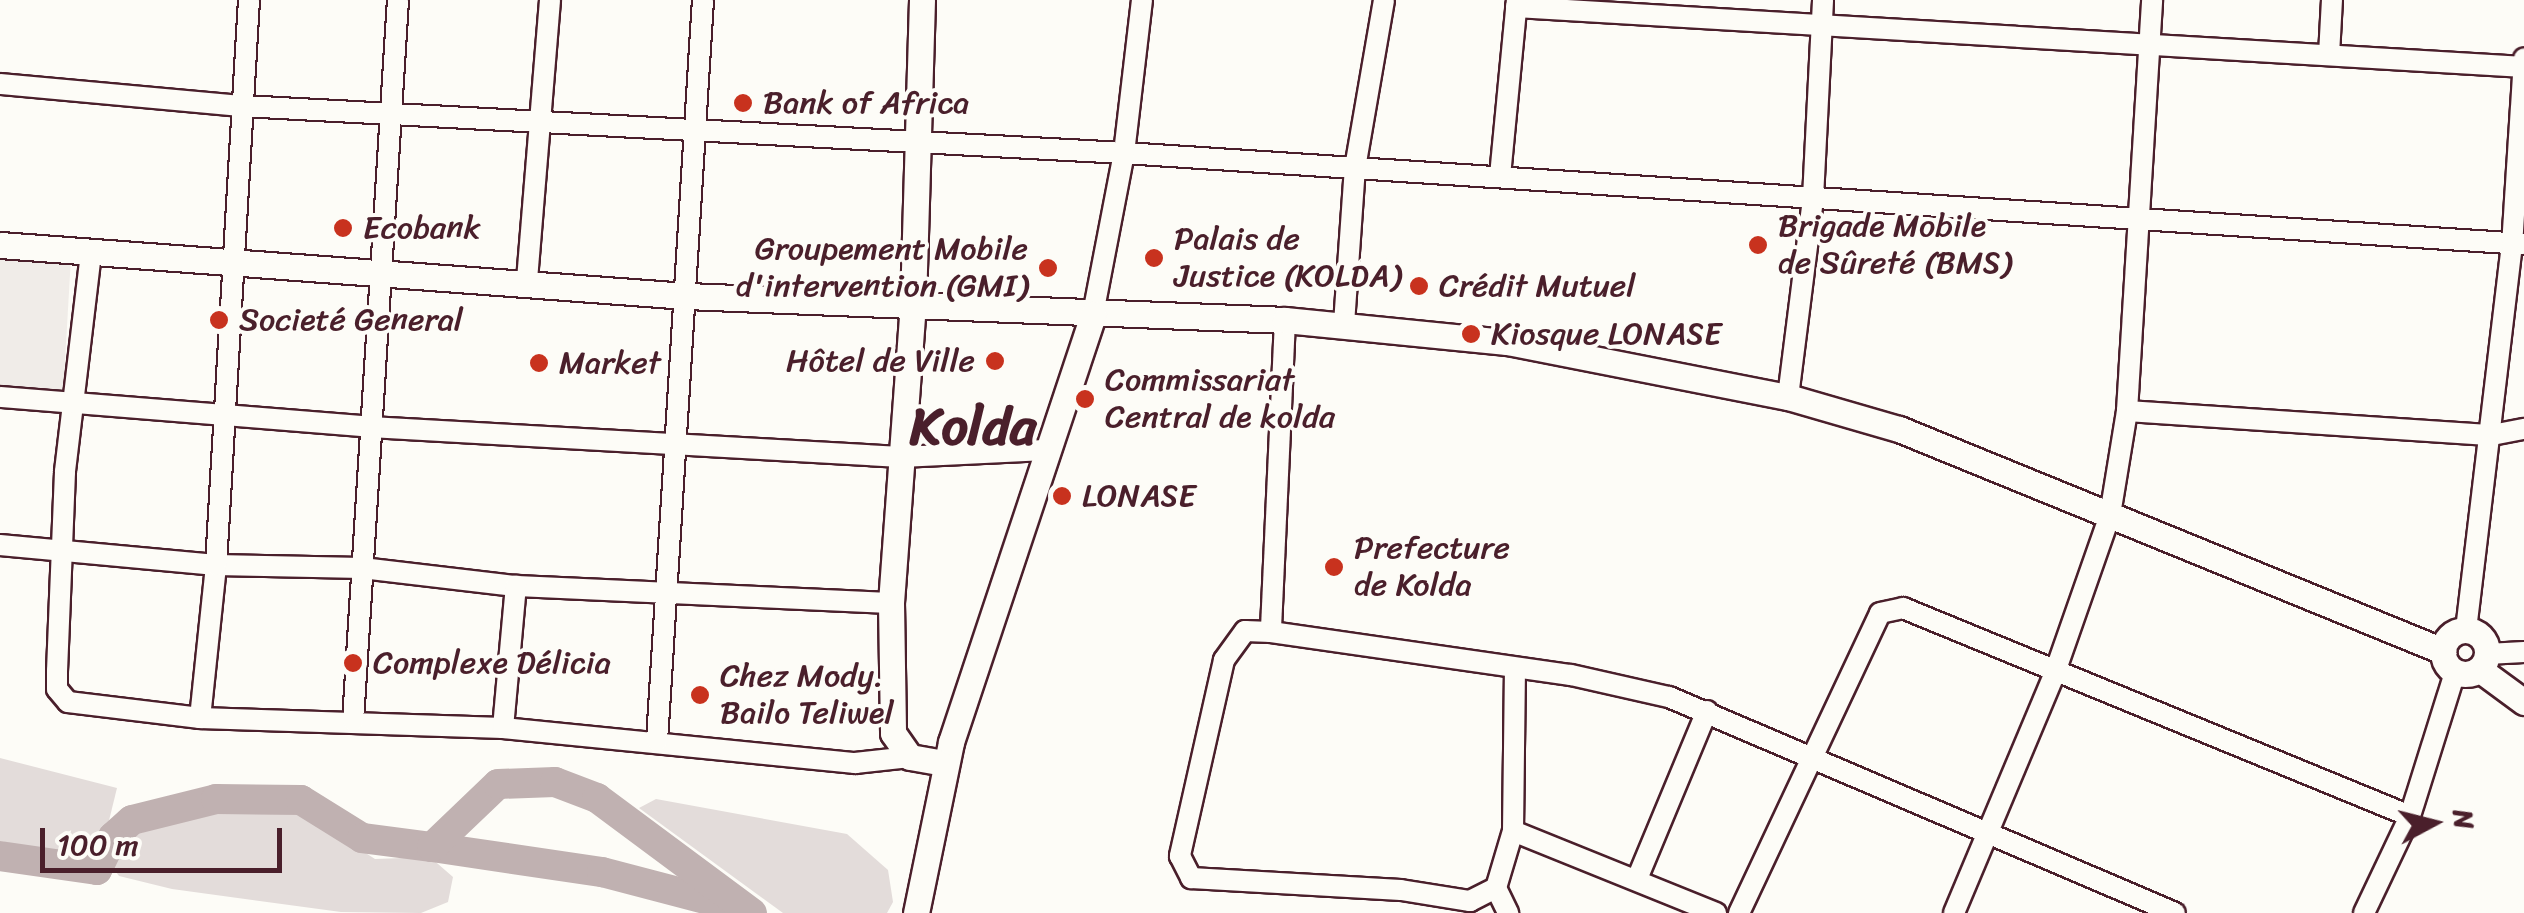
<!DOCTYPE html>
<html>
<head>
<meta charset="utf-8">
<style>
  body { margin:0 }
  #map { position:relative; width:2524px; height:913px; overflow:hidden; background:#fdfcf7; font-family:Sriracha,sans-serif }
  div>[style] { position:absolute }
  .built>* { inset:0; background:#f0ece8 }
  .green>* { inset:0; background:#e3dcda }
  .river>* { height:30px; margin:-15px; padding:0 15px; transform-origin:15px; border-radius:15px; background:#c0b1b1 }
  .roads { filter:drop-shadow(2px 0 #4a1f2b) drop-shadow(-2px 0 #4a1f2b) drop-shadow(0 2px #4a1f2b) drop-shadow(0 -2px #4a1f2b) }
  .minor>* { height:20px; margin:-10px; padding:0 10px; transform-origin:10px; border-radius:10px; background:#fdfcf7 }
  .major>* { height:25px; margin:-12.5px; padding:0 12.5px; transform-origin:12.5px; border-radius:12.5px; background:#fdfcf7 }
  .major>.ring { margin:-12.5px; padding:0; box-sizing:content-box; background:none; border:25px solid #fdfcf7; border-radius:50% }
  .dots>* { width:28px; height:28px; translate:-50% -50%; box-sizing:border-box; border:5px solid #fdfcf7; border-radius:50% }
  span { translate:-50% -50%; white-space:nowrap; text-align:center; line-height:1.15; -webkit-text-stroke:8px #fdfcf7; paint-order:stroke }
  .poi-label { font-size:32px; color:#4a1f2b }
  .left { translate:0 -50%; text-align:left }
  .right { translate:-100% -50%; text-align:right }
  .town-label { font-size:52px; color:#4a1f2b; font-weight:700 }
  .north { position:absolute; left:2384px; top:773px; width:100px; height:100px; -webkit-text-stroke:8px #fdfcf7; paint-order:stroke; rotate:83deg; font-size:28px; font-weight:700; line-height:40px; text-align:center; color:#4a1f2b }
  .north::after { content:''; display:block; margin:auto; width:35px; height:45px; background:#4a1f2b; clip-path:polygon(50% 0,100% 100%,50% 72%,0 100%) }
  .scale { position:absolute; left:40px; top:828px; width:242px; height:45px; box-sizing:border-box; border:5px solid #4a1f2b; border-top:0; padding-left:12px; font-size:30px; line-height:35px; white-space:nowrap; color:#4a1f2b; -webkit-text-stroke:8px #fdfcf7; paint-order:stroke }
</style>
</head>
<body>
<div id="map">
  <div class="built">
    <div style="clip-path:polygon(0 253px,71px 257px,63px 396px,0 392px)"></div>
  </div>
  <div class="green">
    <div style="clip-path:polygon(0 758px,117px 788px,103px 845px,88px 860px,0 841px)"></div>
    <div style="clip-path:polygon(656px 799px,847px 834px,888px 870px,893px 902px,887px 913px,783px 913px,639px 808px)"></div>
    <div style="clip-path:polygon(212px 807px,308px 816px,375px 859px,430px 857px,453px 877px,448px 902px,421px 913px,341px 912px,172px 889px,119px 876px,103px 855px,124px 839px)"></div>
  </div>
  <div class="river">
    <div style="left:432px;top:847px;width:172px;rotate:8.4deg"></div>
    <div style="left:602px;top:872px;width:142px;rotate:14.7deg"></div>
    <div style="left:0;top:856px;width:98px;rotate:8.2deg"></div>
    <div style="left:97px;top:870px;width:37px;rotate:-64deg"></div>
    <div style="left:113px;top:837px;width:25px;rotate:-42deg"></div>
    <div style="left:132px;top:820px;width:87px;rotate:-14deg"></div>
    <div style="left:216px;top:799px;width:85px;rotate:0.7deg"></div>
    <div style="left:301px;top:800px;width:72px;rotate:31.9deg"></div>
    <div style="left:362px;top:838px;width:71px;rotate:7.3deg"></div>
    <div style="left:432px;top:847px;width:91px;rotate:-43.7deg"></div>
    <div style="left:498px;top:784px;width:57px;rotate:-2deg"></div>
    <div style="left:555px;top:782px;width:45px;rotate:20.9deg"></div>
    <div style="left:597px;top:798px;width:193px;rotate:36.6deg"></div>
  </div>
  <div class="roads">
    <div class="minor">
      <div style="left:1516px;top:7px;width:1010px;rotate:3.41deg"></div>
      <div style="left:2329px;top:55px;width:55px;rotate:-86.9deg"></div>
      <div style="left:0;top:84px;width:243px;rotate:5.2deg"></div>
      <div style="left:242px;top:106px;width:883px;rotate:3.05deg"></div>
      <div style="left:1124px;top:153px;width:1403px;rotate:3.72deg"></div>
      <div style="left:1500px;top:176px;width:177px;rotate:-84.5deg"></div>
      <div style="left:91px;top:253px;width:221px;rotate:96.8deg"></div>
      <div style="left:65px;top:472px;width:199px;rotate:92.3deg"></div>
      <div style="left:57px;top:671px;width:18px;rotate:90deg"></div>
      <div style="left:57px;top:689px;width:17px;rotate:50deg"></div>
      <div style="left:68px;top:702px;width:133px;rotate:6.9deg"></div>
      <div style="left:200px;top:718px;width:303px;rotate:1.9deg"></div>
      <div style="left:503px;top:728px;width:354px;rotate:5.7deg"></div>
      <div style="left:855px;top:763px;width:55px;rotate:-6.2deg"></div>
      <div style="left:527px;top:280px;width:281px;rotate:-85.3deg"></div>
      <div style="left:1093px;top:314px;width:164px;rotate:-79.1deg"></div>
      <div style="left:1124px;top:153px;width:154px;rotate:-83.3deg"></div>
      <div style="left:1285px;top:320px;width:312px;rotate:92.6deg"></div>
      <div style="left:1271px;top:632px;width:303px;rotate:8.2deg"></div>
      <div style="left:1571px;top:675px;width:100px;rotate:12.7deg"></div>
      <div style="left:1669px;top:697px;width:550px;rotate:23.12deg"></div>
      <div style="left:1344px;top:324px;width:156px;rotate:-86deg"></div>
      <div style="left:1355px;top:168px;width:170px;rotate:-80.2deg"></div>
      <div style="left:0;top:397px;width:371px;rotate:4.6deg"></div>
      <div style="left:370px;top:427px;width:532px;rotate:3.23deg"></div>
      <div style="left:901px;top:457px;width:145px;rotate:-2.8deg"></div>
      <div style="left:1788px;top:397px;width:201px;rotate:-82.8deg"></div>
      <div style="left:1813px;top:198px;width:198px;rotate:-87.1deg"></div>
      <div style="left:2127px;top:411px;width:366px;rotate:3.8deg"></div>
      <div style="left:2492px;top:435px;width:33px;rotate:-11deg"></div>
      <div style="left:0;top:545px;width:217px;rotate:5.3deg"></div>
      <div style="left:216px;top:565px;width:146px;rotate:1.2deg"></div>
      <div style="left:362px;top:568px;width:155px;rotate:6.7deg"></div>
      <div style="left:516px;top:586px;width:375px;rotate:2.6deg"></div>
      <div style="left:2466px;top:630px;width:387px;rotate:-83.2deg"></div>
      <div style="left:2512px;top:246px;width:188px;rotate:-86.3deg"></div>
      <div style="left:1271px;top:632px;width:26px;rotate:-178deg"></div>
      <div style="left:1245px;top:631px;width:36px;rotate:126deg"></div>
      <div style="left:1224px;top:660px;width:201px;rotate:102.7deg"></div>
      <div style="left:1180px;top:856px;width:25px;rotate:63deg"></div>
      <div style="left:1191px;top:878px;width:210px;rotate:3.3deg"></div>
      <div style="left:1401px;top:890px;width:70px;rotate:9.1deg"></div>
      <div style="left:1470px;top:901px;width:29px;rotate:-27deg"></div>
      <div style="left:1496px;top:888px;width:59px;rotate:-73.4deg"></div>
      <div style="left:1513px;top:831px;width:162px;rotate:-89.3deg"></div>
      <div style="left:2487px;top:654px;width:37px;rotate:-3deg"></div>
      <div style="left:200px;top:718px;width:154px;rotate:-84deg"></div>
      <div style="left:216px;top:565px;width:566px;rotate:-86.66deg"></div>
      <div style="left:353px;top:721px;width:722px;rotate:-86.43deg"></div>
      <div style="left:503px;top:728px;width:143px;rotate:-84.8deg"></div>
      <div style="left:657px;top:741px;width:742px;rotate:-86.45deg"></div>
      <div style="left:1513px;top:831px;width:219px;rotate:22deg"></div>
      <div style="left:1637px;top:879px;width:182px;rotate:-67.4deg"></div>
      <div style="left:1496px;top:888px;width:28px;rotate:64deg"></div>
      <div style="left:1739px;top:913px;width:331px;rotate:-64.8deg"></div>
      <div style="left:1880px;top:613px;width:24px;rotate:-12deg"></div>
      <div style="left:1903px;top:608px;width:548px;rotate:22.31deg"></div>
      <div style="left:1954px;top:913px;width:258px;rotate:-67.2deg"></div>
      <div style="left:2054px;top:675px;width:170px;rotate:-70.7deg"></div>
      <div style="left:2110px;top:515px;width:105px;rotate:-80.7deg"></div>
      <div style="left:2127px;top:411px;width:412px;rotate:-86.5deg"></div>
      <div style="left:2364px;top:913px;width:107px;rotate:-64.6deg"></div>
      <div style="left:2410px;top:816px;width:151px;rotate:-72.6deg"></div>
    </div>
    <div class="major">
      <div style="left:922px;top:0;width:303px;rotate:91.7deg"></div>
      <div style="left:913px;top:303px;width:301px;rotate:94.2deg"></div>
      <div style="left:891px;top:603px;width:130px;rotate:89.1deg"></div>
      <div style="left:893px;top:733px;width:29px;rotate:55deg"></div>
      <div style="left:910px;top:757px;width:36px;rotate:10deg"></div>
      <div style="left:0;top:245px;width:688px;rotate:4.25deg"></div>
      <div style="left:686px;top:296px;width:599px;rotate:2.29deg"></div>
      <div style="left:1285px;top:320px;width:223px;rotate:5.7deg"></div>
      <div style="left:1507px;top:342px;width:286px;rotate:11.1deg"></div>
      <div style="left:1788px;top:397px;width:116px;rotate:16.1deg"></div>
      <div style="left:1899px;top:429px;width:588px;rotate:22.2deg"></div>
      <div class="ring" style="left:2443px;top:630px;width:19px;height:19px"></div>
      <div style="left:2479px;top:669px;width:56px;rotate:36.3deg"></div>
      <div style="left:916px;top:913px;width:175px;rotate:-78.4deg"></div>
      <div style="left:951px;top:742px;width:451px;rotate:-71.6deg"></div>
    </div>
  </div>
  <div class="dots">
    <div style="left:743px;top:103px;background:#c8321e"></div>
    <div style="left:343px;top:228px;background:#c8321e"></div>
    <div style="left:1758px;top:245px;background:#c8321e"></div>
    <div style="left:1154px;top:258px;background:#c8321e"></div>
    <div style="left:1048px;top:268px;background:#c8321e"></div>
    <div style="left:1419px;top:286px;background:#c8321e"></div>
    <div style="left:219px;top:320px;background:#c8321e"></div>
    <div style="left:1471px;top:334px;background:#c8321e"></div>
    <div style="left:995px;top:361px;background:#c8321e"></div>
    <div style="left:539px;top:363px;background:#c8321e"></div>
    <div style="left:1085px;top:399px;background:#c8321e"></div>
    <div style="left:1062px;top:496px;background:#c8321e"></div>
    <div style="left:1334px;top:567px;background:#c8321e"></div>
    <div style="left:353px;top:663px;background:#c8321e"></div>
    <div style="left:700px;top:695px;background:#c8321e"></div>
  </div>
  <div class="poi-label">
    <span class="left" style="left:763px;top:103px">Bank of Africa</span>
    <span class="left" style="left:1778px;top:245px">Brigade Mobile<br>de Sûreté (BMS)</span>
    <span class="left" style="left:363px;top:228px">Ecobank</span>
    <span class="left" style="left:1174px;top:258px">Palais de<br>Justice (KOLDA)</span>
    <span class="right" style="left:1028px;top:268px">Groupement Mobile<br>d'intervention (GMI)</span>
    <span class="left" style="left:1439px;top:286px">Crédit Mutuel</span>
    <span class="left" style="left:239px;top:320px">Societé General</span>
    <span class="left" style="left:1491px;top:334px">Kiosque LONASE</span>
    <span class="right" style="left:975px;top:361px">Hôtel de Ville</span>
    <span class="left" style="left:559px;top:363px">Market</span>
    <span class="left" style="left:1105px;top:399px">Commissariat<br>Central de kolda</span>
    <span class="left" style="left:1082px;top:496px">LONASE</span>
    <span class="left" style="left:1354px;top:567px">Prefecture<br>de Kolda</span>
    <span class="left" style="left:373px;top:663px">Complexe Délicia</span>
    <span class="left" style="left:720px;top:695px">Chez Mody.<br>Bailo Teliwel</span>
  </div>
  <div class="town-label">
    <span style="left:973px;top:428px">Kolda</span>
  </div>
  <div class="north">N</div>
  <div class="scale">100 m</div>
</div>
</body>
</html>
